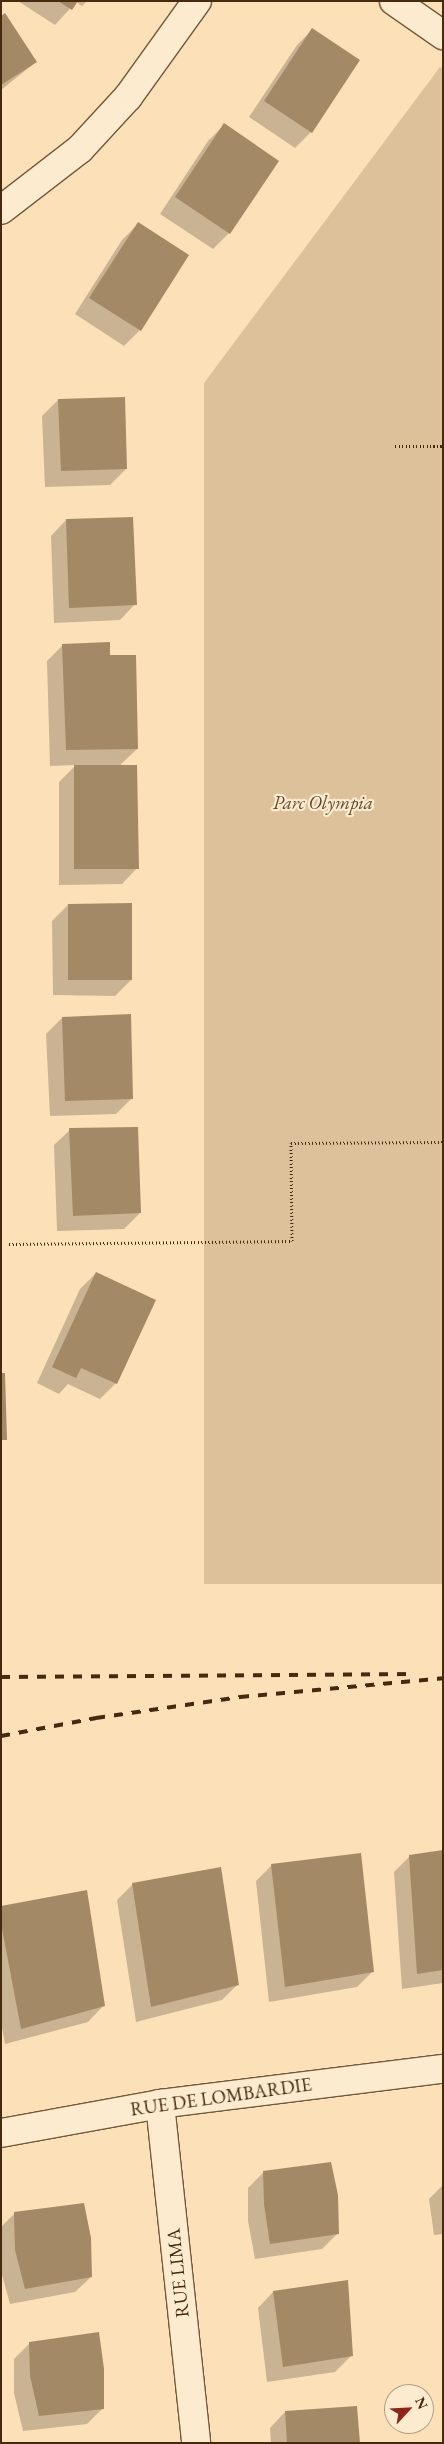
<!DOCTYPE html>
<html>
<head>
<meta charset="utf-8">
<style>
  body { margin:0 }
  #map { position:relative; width:444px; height:2444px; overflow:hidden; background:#fce0b7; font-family:"EB Garamond",serif }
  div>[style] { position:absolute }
  .green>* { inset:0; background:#ddc19b }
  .shadow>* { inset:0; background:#0003 }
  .building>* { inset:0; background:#a48967 }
  .path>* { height:3px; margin-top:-1.5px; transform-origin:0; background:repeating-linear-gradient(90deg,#452a10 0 1px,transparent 0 3.5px) }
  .roads { filter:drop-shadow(1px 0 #73583a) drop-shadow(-1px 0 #73583a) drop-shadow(0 1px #73583a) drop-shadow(0 -1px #73583a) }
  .street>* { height:28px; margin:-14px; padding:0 14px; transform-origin:14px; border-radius:14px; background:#fdebd0 }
  .rail>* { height:4px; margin-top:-2px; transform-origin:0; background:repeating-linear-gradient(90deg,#452a10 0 9px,transparent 0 18px) }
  span { translate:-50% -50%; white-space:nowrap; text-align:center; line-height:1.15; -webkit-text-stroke:4.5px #fdebd0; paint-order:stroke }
  .park-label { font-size:19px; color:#63482c; font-style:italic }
  .street-label { font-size:19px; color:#452a10 }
  .frame { position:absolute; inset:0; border:2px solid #452a10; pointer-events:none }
  .north { position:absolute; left:384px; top:2384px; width:50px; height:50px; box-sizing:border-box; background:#fdebd0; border:1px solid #b39e83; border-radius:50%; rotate:65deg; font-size:14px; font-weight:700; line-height:20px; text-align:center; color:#452a10 }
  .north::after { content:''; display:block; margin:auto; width:18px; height:22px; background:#8f2418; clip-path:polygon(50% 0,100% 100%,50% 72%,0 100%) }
</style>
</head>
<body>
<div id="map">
  <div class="green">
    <div style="clip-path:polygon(440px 67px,443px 69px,443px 1584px,204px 1584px,204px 383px)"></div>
  </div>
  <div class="shadow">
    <div style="clip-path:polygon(18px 1px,87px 1px,82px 6px,76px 2px,55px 25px)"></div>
    <div style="clip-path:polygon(1px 17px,36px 62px,1px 90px)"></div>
    <div style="clip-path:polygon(312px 30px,311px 132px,295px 148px,249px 117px,297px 45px)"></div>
    <div style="clip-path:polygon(224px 125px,229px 233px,213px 249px,160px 214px,208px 141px)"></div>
    <div style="clip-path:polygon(138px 224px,140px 330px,124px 346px,75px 314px,122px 240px)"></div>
    <div style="clip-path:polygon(58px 400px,126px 469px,110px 485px,45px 487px,42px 416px)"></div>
    <div style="clip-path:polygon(66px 520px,135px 604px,120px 620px,54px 623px,51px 536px)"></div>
    <div style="clip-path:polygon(63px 645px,109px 656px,137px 749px,119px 766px,137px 868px,122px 884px,59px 885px,59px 782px,76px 765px,50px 766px,47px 661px)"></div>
    <div style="clip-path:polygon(68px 905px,131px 980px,115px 996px,53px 995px,52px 921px)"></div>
    <div style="clip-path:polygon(62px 1018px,132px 1098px,116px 1114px,50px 1116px,46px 1034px)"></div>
    <div style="clip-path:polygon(70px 1130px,140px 1213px,124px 1229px,57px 1231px,54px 1145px)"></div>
    <div style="clip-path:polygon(96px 1273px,116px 1383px,100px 1399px,68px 1384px,59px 1394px,37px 1383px,80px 1289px)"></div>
    <div style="clip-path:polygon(443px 1851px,443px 1983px,402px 1989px,394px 1872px,410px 1856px)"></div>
    <div style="clip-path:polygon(272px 1865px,373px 1971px,357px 1987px,269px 2002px,256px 1881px)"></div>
    <div style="clip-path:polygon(133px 1884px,238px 1984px,222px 2000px,136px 2022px,117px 1900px)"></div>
    <div style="clip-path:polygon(1px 1908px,103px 2006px,88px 2022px,5px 2044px,1px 2022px)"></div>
    <div style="clip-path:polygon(264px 2172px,338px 2233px,322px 2249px,255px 2259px,248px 2221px,248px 2188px)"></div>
    <div style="clip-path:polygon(443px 2185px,443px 2234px,434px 2235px,429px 2199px)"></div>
    <div style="clip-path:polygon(15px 2213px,91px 2277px,75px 2292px,10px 2304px,1px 2271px,1px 2227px)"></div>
    <div style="clip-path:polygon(273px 2292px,351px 2356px,335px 2372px,267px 2382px,258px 2308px)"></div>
    <div style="clip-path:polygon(30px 2343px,103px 2408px,87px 2424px,23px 2431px,14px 2393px,14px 2359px)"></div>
    <div style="clip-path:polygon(285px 2412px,358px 2443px,271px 2443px,270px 2428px)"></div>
  </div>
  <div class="building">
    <div style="clip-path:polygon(58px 1px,78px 1px,72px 10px)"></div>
    <div style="clip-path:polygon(5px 13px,37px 62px,1px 85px,1px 16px)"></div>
    <div style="clip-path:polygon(312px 28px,360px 60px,312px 133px,264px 101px)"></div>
    <div style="clip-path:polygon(224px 123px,279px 161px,230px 234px,175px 197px)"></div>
    <div style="clip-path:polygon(138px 222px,189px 255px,141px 331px,89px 298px)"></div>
    <div style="clip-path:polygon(125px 397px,127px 469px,61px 471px,58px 399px)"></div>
    <div style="clip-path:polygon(133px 517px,137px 605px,69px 608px,66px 519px)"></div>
    <div style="clip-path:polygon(110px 642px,110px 655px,136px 655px,138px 749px,66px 750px,62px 644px)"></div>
    <div style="clip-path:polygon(74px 765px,137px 765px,139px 869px,74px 869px)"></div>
    <div style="clip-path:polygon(132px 903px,132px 980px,68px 980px,68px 904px)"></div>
    <div style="clip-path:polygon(131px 1014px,133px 1099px,65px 1101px,62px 1017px)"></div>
    <div style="clip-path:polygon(138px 1127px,141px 1213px,73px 1216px,69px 1128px)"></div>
    <div style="clip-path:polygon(96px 1272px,156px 1300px,117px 1384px,81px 1368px,76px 1378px,52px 1367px)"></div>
    <div style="clip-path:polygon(1px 1373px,5px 1373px,7px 1440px,1px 1440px)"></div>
    <div style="clip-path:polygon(443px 1850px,443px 1970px,417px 1974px,409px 1855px)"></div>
    <div style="clip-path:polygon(361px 1853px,374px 1972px,285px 1987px,271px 1864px)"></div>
    <div style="clip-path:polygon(221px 1867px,239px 1985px,151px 2007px,132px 1883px)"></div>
    <div style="clip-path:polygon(87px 1890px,105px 2006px,21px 2029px,1px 1923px,1px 1906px)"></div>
    <div style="clip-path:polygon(331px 2162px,338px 2195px,339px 2234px,270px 2244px,264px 2204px,263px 2171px)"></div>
    <div style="clip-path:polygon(84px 2203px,91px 2238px,92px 2277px,25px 2289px,15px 2250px,14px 2212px)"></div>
    <div style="clip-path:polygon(348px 2280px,353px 2356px,283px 2367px,273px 2291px)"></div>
    <div style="clip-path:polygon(99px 2332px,104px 2369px,104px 2409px,39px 2416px,30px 2376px,29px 2342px)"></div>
    <div style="clip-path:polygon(357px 2406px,360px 2443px,287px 2443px,285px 2411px)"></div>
  </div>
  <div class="path">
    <div style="left:395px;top:446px;width:48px"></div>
    <div style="left:9px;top:1244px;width:283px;rotate:-0.6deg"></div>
    <div style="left:292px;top:1241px;width:98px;rotate:-90.6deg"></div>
    <div style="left:291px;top:1143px;width:152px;rotate:-0.4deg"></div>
  </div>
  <div class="roads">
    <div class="street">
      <div style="left:394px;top:1px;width:60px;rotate:34.8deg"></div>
      <div style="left:1px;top:210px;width:100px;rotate:-37.7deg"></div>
      <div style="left:80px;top:149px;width:71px;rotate:-47.3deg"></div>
      <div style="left:128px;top:97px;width:118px;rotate:-54.3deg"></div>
      <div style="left:160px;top:2104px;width:341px;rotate:83.9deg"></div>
      <div style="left:1px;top:2133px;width:162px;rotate:-10.3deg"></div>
      <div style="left:160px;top:2104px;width:285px;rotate:-7.1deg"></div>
    </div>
  </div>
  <div class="rail">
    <div style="left:1px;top:1677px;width:414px;rotate:-0.4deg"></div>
    <div style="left:1px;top:1736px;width:97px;rotate:-10.7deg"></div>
    <div style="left:96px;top:1718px;width:146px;rotate:-8.3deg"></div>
    <div style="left:240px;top:1697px;width:204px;rotate:-5.3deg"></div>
  </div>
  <div class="park-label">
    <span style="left:323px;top:803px">Parc Olympia</span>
  </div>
  <div class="street-label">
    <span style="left:221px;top:2097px;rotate:-8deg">RUE DE LOMBARDIE</span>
    <span style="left:178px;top:2273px;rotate:-96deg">RUE LIMA</span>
  </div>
  <div class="frame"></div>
  <div class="north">N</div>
</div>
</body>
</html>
